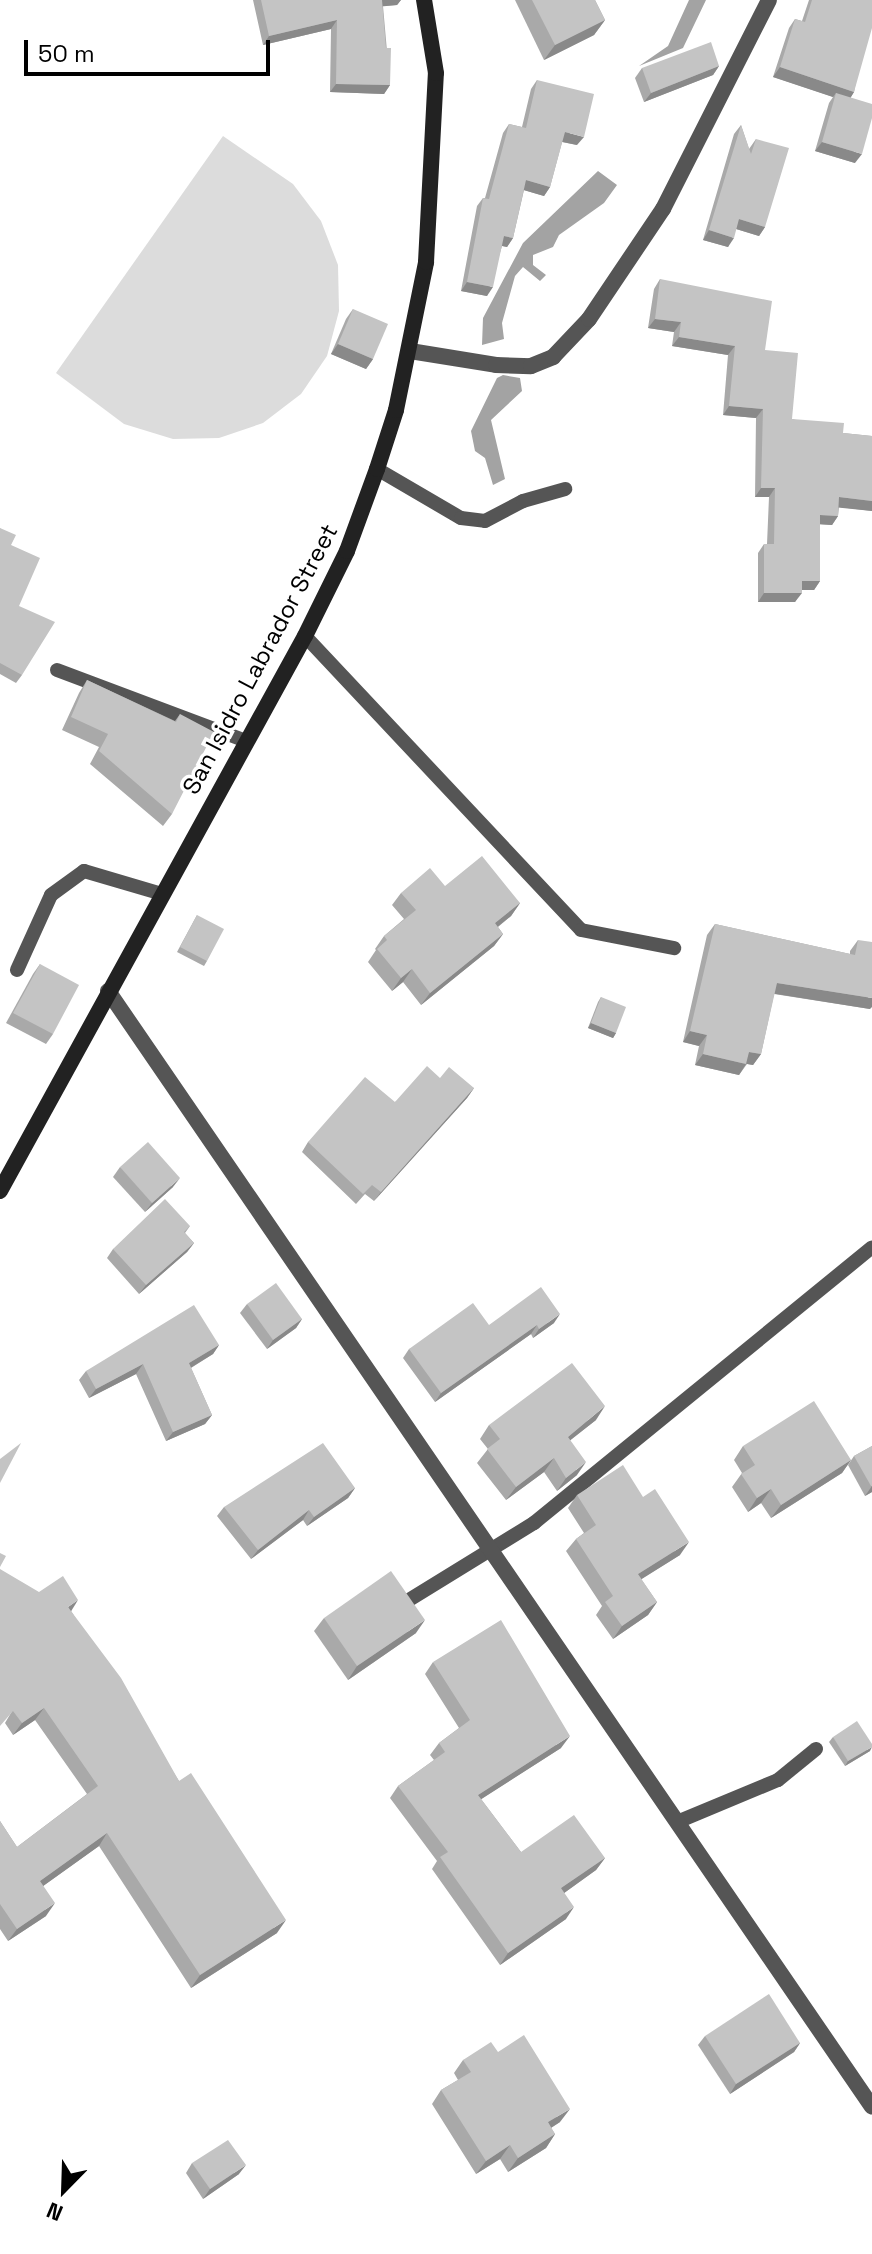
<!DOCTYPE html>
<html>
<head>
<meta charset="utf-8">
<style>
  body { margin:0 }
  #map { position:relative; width:872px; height:2254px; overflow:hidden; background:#fff; font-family:"Space Grotesk",sans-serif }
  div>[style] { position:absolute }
  .green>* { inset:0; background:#dcdcdc }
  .water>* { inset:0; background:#a3a3a3 }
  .service>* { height:14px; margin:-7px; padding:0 7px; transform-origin:7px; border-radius:7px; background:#555 }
  .minor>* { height:16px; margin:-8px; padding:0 8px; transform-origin:8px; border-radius:8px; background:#555 }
  .tertiary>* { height:16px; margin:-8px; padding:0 8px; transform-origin:8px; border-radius:8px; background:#555 }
  .secondary>* { height:16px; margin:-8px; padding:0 8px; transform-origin:8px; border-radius:8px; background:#222 }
  .wall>* { inset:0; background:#a9a9a9 }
  .shaded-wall>* { inset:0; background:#898989 }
  .building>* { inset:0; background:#c4c4c4 }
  span { translate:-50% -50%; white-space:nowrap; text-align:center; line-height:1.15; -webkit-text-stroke:7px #fff; paint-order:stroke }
  .street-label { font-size:24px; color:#000 }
  .north { position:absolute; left:24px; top:2150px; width:80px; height:80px; -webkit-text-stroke:6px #fff; paint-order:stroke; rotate:203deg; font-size:22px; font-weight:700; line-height:32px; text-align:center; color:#000 }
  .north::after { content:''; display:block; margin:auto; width:28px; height:36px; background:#000; clip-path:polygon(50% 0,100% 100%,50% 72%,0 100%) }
  .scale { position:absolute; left:24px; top:40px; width:246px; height:36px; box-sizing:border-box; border:4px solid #000; border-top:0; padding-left:10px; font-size:24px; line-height:28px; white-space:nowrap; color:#000; -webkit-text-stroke:6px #fff; paint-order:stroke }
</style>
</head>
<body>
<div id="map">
  <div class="green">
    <div style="clip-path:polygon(223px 136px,293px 184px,321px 221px,338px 265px,339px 311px,327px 356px,301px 394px,263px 423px,219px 438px,173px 439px,124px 424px,56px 373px)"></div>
  </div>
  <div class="water">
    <div style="clip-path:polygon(689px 0,706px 0,683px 48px,639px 66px,668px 46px)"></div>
    <div style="clip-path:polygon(598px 171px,617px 185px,604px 203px,559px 235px,553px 247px,533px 255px,533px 265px,546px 275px,540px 281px,523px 267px,515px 276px,502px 323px,504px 339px,482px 345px,483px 318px,523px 243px)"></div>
    <div style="clip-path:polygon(503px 375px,520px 378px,522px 391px,491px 420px,505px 479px,493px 485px,485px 458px,475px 451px,471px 431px,497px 378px)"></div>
  </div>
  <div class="service">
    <div style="left:377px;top:469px;width:97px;rotate:30.3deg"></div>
    <div style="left:461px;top:518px;width:24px;rotate:7deg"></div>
    <div style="left:485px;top:521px;width:43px;rotate:-27.8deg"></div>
    <div style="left:523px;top:501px;width:44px;rotate:-15.9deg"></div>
    <div style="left:305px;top:636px;width:403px;rotate:46.8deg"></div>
    <div style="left:581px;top:930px;width:95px;rotate:11deg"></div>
    <div style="left:57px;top:670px;width:202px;rotate:20.6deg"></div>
    <div style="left:17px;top:970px;width:82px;rotate:-65.6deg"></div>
    <div style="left:51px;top:895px;width:41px;rotate:-36deg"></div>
    <div style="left:84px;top:871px;width:81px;rotate:16.4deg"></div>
    <div style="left:404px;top:1603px;width:153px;rotate:-31.6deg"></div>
    <div style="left:534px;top:1523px;width:436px;rotate:-39.2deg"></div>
    <div style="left:677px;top:1822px;width:109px;rotate:-22.6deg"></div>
    <div style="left:778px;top:1780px;width:49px;rotate:-39.2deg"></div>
  </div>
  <div class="minor">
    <div style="left:410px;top:351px;width:87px;rotate:9.2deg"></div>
    <div style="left:496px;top:365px;width:35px;rotate:2deg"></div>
    <div style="left:531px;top:366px;width:24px;rotate:-22deg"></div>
    <div style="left:553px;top:357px;width:52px;rotate:-46.5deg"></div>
    <div style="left:589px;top:319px;width:133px;rotate:-56.1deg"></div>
    <div style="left:663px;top:209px;width:234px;rotate:-63.1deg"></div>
  </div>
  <div class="tertiary">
    <div style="left:108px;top:991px;width:1352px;rotate:55.6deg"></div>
  </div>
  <div class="secondary">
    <div style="left:0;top:1191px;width:633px;rotate:-61.21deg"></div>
    <div style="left:305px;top:636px;width:95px;rotate:-63.7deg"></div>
    <div style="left:347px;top:551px;width:87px;rotate:-69.9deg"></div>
    <div style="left:377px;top:469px;width:62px;rotate:-72.1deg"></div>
    <div style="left:396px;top:410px;width:151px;rotate:-78.5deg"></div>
    <div style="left:426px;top:262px;width:189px;rotate:-87deg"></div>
    <div style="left:436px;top:73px;width:74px;rotate:-99.3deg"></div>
  </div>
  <div class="wall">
    <div style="clip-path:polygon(253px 0,401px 0,397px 5px,383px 6px,390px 85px,384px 94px,330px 92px,331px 29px,263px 45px)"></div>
    <div style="clip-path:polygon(515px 0,595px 0,605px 20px,594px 35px,544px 60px)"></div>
    <div style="clip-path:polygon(809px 0,872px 0,854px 92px,850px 98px,855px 163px,815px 151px,829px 103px,833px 97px,773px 77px,789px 28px,795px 19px,802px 21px)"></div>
    <div style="clip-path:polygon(719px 66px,713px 75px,644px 102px,635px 78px,642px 68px)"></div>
    <div style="clip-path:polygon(537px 80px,577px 145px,562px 142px,550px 187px,544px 196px,524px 190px,513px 238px,507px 247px,502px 246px,487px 296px,461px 291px,477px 206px,483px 198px,485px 198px,503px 133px,509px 124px,522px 127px,531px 89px)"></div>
    <div style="clip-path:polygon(741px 125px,749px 149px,756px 139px,765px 227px,759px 236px,736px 229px,728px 247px,703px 240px,734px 134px)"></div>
    <div style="clip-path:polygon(660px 279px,765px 350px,792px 419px,843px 433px,872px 436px,872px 511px,839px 507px,838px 516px,832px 525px,820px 524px,820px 581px,814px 590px,802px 590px,795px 602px,758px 602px,758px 553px,764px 544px,767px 544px,769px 497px,755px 497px,756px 418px,723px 415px,728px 355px,672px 346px,674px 332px,648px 328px,654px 289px)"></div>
    <div style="clip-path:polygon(353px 309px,373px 359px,366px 369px,331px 354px,346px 319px)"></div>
    <div style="clip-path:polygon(0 528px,11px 545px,19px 606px,22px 675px,16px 683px,0 674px)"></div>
    <div style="clip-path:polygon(87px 680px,175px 721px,180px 714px,172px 814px,163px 826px,90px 764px,99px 747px,62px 730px,79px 693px)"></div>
    <div style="clip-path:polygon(445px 886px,520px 903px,511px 916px,498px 927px,503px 934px,494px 946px,421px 1005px,403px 982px,392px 991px,368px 962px,376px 950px,375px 949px,384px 936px,404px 919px,392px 905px,401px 893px)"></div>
    <div style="clip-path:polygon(197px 915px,207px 961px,204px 966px,177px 952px)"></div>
    <div style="clip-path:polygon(715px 924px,850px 954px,850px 951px,858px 940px,870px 1009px,774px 994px,761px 1054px,753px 1065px,747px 1064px,739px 1075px,695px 1065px,699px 1046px,683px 1042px,707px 935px)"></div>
    <div style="clip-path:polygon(40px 964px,53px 1034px,46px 1044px,6px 1023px,33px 974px)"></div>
    <div style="clip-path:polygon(601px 997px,616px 1033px,613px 1038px,588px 1028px,598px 1002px)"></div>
    <div style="clip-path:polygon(440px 1078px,474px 1088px,467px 1098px,374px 1201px,365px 1194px,356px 1204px,302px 1152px,308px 1142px,395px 1102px)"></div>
    <div style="clip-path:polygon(120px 1167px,173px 1187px,145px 1212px,113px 1177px)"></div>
    <div style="clip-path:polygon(190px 1226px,185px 1233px,194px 1243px,187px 1252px,139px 1294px,107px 1258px,113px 1249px)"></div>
    <div style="clip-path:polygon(247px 1304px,302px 1319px,296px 1328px,267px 1349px,240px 1313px)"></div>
    <div style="clip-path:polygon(554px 1323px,533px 1338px,531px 1334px,435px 1402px,403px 1358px,409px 1349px,489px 1325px)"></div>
    <div style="clip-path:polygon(219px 1345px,213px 1354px,191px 1368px,212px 1415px,205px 1424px,166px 1441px,136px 1374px,89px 1398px,79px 1380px,86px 1371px)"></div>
    <div style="clip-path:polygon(596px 1420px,570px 1440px,577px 1475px,557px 1491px,544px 1472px,506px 1500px,477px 1463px,488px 1449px,480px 1439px,489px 1425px)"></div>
    <div style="clip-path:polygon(743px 1446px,851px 1460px,842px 1473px,771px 1518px,761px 1503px,748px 1512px,732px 1487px,742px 1473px,734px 1460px)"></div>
    <div style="clip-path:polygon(872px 1446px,872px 1492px,865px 1496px,848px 1465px,854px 1456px)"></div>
    <div style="clip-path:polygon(355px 1488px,348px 1498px,307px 1526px,303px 1520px,251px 1559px,217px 1516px,224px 1507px)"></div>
    <div style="clip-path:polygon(577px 1495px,680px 1555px,641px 1579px,657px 1602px,648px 1615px,613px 1639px,596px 1615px,602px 1606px,566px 1551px,576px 1539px,584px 1533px,568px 1508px)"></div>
    <div style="clip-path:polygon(71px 1611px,179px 1781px,277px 1933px,191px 1988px,99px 1846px,43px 1886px,46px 1916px,8px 1941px,0 1929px,0 1821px,17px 1847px,87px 1794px,35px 1720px,13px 1735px,5px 1723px)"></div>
    <div style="clip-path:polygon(324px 1618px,416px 1633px,348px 1680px,314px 1631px)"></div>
    <div style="clip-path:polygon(433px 1662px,561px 1748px,481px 1799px,521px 1852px,605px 1858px,596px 1870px,564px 1893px,566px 1919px,500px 1965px,432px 1869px,437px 1861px,390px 1798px,398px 1786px,434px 1760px,430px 1755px,439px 1743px,459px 1728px,425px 1674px)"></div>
    <div style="clip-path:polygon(833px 1737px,870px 1751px,845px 1766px,829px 1742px)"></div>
    <div style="clip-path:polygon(705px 2036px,800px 2043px,794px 2052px,730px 2094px,698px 2045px)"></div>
    <div style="clip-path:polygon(498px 2052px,560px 2122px,551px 2128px,555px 2134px,546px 2148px,508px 2172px,500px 2159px,476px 2174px,432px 2104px,441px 2090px,458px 2080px,454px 2073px,463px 2060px)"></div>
    <div style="clip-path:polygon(192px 2163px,239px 2174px,203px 2199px,186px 2173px)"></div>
  </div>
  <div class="shaded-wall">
    <div style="clip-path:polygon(381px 0,401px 0,397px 5px,376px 7px)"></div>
    <div style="clip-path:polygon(337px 20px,331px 29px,263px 45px,269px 36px)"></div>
    <div style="clip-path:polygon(605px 20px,594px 35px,544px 60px,555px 45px)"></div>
    <div style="clip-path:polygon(719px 66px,713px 75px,644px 102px,651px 93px)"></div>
    <div style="clip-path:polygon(780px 67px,854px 92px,848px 102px,836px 93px,833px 97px,773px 77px)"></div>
    <div style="clip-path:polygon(336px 84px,390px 85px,384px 94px,330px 92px)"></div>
    <div style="clip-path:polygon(565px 132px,584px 137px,577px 145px,558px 141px)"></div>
    <div style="clip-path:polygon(822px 142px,862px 154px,855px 163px,815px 151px)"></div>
    <div style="clip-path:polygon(526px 180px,550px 187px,544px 196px,520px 189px)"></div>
    <div style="clip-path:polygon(739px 219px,765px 227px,759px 236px,733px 228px)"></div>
    <div style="clip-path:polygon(709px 230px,734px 238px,728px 247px,703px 240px)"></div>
    <div style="clip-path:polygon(504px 236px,513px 238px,507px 247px,498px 245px)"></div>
    <div style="clip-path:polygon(467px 282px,493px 287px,487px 296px,461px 291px)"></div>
    <div style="clip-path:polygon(655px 319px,681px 322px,674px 332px,648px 328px)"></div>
    <div style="clip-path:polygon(679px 337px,735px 346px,728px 355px,672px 346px)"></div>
    <div style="clip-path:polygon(338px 344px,373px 359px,366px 369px,331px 354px)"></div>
    <div style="clip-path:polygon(729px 406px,763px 409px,756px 418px,723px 415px)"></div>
    <div style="clip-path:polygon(761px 488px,775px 488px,769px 497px,755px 497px)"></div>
    <div style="clip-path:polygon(839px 497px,872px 501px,872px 511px,833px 507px)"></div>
    <div style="clip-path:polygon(820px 515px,838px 516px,832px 525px,814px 524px)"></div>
    <div style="clip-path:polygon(802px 581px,820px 581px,814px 590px,795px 590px)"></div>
    <div style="clip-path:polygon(764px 593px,802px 593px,795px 602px,758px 602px)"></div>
    <div style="clip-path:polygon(520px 903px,511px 916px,486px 936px,495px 923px)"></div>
    <div style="clip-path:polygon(503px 934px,494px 946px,421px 1005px,430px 993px)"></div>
    <div style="clip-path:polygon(412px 969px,403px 982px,392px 991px,401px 978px)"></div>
    <div style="clip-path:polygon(777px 983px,872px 998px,872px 1007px,870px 1009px,770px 993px)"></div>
    <div style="clip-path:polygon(591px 1023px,616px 1033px,613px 1038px,588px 1028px)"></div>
    <div style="clip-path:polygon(690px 1031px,707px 1035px,699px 1046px,683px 1042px)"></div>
    <div style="clip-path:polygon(749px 1052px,761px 1054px,753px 1065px,742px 1063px)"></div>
    <div style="clip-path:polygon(703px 1054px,746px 1064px,739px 1075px,695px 1065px)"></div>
    <div style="clip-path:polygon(474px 1088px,467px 1098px,374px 1201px,381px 1192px)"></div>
    <div style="clip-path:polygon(180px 1178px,173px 1187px,145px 1212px,152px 1203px)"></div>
    <div style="clip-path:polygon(194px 1243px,187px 1252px,139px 1294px,146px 1285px)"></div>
    <div style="clip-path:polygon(560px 1314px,554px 1323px,533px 1338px,539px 1329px)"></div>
    <div style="clip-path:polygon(302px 1319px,296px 1328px,267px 1349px,273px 1340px)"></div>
    <div style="clip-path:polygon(537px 1325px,531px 1334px,435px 1402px,441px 1393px)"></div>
    <div style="clip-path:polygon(219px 1345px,213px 1354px,182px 1373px,189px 1363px)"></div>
    <div style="clip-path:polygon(143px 1364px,136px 1374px,89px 1398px,96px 1389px)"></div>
    <div style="clip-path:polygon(605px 1406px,596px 1420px,558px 1450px,568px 1437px)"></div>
    <div style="clip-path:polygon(212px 1415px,205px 1424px,166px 1441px,173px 1432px)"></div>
    <div style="clip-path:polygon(554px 1458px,544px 1472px,506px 1500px,516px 1487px)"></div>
    <div style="clip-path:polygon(851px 1460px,842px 1473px,771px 1518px,781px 1505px)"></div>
    <div style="clip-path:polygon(586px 1462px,577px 1475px,557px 1491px,566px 1478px)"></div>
    <div style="clip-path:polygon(872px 1486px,872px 1492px,865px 1496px)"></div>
    <div style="clip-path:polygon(355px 1488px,348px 1498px,307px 1526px,314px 1517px)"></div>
    <div style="clip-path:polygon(771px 1489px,761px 1503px,748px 1512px,757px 1498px)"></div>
    <div style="clip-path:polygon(309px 1510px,303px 1520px,251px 1559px,258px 1550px)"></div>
    <div style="clip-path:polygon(689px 1542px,680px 1555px,629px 1587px,638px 1574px)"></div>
    <div style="clip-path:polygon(78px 1600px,70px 1613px,68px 1607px)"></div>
    <div style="clip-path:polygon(657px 1602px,648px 1615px,613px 1639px,622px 1626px)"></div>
    <div style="clip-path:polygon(425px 1620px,416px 1633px,348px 1680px,357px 1666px)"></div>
    <div style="clip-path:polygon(44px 1708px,35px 1720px,13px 1735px,22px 1723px)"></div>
    <div style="clip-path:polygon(570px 1736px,561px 1748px,469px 1807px,478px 1795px)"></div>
    <div style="clip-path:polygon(872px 1747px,870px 1751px,845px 1766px,848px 1761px)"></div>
    <div style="clip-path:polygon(107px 1833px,99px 1846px,32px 1894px,40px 1881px)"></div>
    <div style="clip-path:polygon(605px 1858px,596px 1870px,553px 1901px,561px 1888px)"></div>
    <div style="clip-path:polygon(55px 1903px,46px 1916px,8px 1941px,17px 1929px)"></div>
    <div style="clip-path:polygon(574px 1907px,566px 1919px,500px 1965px,508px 1953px)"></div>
    <div style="clip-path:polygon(286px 1920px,277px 1933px,191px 1988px,200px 1975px)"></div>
    <div style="clip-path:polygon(800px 2043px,794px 2052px,730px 2094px,736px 2084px)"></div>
    <div style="clip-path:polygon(570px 2109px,560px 2122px,538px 2136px,548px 2122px)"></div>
    <div style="clip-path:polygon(555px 2134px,546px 2148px,508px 2172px,518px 2158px)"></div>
    <div style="clip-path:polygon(510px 2145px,500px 2159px,476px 2174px,486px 2161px)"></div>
    <div style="clip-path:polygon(246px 2165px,239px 2174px,203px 2199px,210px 2189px)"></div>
  </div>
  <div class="building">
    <div style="clip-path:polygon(261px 0,382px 0,386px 48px,391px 48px,390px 85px,336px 84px,337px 20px,269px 36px)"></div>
    <div style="clip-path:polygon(532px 0,595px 0,605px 20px,555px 45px)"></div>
    <div style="clip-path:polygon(812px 0,872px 0,872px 28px,854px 92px,780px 67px,795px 19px,805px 22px)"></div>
    <div style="clip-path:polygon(711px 42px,719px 66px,651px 93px,642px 68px)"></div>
    <div style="clip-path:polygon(537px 80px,594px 94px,584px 137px,565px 132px,550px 187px,526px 180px,513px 238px,504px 236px,493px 287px,467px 282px,483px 198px,489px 199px,509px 124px,526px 128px)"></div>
    <div style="clip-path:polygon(836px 93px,872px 104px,872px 118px,862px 154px,822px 142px)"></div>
    <div style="clip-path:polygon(741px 125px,751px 154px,756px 139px,789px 148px,765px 227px,739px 219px,734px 238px,709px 230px)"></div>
    <div style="clip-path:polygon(660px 279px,772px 301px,765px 350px,798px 353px,792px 419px,844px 423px,843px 433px,872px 436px,872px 501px,839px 497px,838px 516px,820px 515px,820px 581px,802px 581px,802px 593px,764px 593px,764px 544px,774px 544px,775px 488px,761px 488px,763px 409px,729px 406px,735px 346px,679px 337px,681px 322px,655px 319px)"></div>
    <div style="clip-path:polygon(353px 309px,388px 324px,373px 359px,338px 344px)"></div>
    <div style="clip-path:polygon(0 528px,16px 535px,11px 545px,40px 558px,19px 606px,55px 622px,22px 675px,0 663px)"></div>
    <div style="clip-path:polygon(87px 680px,176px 722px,180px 714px,214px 732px,172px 814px,99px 751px,108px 734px,71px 717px)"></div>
    <div style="clip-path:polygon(482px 856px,520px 903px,495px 923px,503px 934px,430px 993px,412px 969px,401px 978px,377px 949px,387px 940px,384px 936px,416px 910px,401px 893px,430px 868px,445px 886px)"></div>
    <div style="clip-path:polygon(197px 915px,224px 929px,207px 961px,180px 947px)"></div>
    <div style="clip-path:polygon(715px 924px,855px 955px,858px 940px,872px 942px,872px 998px,777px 983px,761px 1054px,749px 1052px,746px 1064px,703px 1054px,707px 1035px,690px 1031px)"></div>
    <div style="clip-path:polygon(40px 964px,79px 985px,53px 1034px,13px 1013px)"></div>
    <div style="clip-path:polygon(601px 997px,626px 1007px,616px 1033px,591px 1023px)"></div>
    <div style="clip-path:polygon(427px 1066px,440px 1078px,449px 1067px,474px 1088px,381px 1192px,372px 1185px,363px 1194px,308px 1142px,365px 1077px,395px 1102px)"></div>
    <div style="clip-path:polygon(148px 1142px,180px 1178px,152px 1203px,120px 1167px)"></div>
    <div style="clip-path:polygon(165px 1199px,190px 1226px,184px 1232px,194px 1243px,146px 1285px,113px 1249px)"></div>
    <div style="clip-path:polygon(276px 1283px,302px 1319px,273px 1340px,247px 1304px)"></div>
    <div style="clip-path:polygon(541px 1287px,560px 1314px,539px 1329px,537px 1325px,441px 1393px,409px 1349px,473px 1303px,489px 1325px)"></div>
    <div style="clip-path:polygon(194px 1305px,219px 1345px,189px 1363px,212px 1415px,173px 1432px,143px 1364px,96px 1389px,86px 1371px)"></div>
    <div style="clip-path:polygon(572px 1363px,605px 1406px,568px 1437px,586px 1462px,566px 1478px,554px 1458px,516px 1487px,487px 1449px,500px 1439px,489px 1425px)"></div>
    <div style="clip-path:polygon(814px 1401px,851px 1460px,781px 1505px,771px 1489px,757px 1498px,741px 1474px,755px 1465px,743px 1446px)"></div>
    <div style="clip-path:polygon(21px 1443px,0 1483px,0 1459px)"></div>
    <div style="clip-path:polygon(323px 1443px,355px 1488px,314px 1517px,309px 1510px,258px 1550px,224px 1507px)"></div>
    <div style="clip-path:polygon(872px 1446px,872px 1486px,871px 1486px,854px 1456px)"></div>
    <div style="clip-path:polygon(623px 1465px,643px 1497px,655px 1489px,689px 1542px,638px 1574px,657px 1602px,622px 1626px,605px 1602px,613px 1596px,576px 1539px,596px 1525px,577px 1495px)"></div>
    <div style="clip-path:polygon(0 1553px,6px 1556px,0 1567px)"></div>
    <div style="clip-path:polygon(0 1569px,39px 1592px,63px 1576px,78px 1600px,68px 1607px,121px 1678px,179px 1781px,191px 1773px,286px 1920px,200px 1975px,107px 1833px,40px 1881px,55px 1903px,17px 1929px,0 1904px,0 1821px,17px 1847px,98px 1786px,44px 1708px,22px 1723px,13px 1711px,0 1726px)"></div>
    <div style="clip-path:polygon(391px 1571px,425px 1620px,357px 1666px,324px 1618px)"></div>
    <div style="clip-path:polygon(501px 1620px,570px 1736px,478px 1795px,521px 1852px,574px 1815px,605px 1858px,561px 1888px,574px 1907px,508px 1953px,440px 1857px,448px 1852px,398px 1786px,445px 1752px,439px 1743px,470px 1720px,433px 1662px)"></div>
    <div style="clip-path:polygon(857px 1721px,872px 1744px,872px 1747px,848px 1761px,833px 1737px)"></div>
    <div style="clip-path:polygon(769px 1994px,800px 2043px,736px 2084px,705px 2036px)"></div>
    <div style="clip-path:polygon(524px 2035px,570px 2109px,548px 2122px,555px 2134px,518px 2158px,510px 2145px,486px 2161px,441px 2090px,471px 2072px,463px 2060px,491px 2042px,498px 2052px)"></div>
    <div style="clip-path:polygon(228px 2140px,246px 2165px,210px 2189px,192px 2163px)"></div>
  </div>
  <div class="street-label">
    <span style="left:260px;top:659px;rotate:-62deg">San Isidro Labrador Street</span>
  </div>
  <div class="north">N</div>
  <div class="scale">50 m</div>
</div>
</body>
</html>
